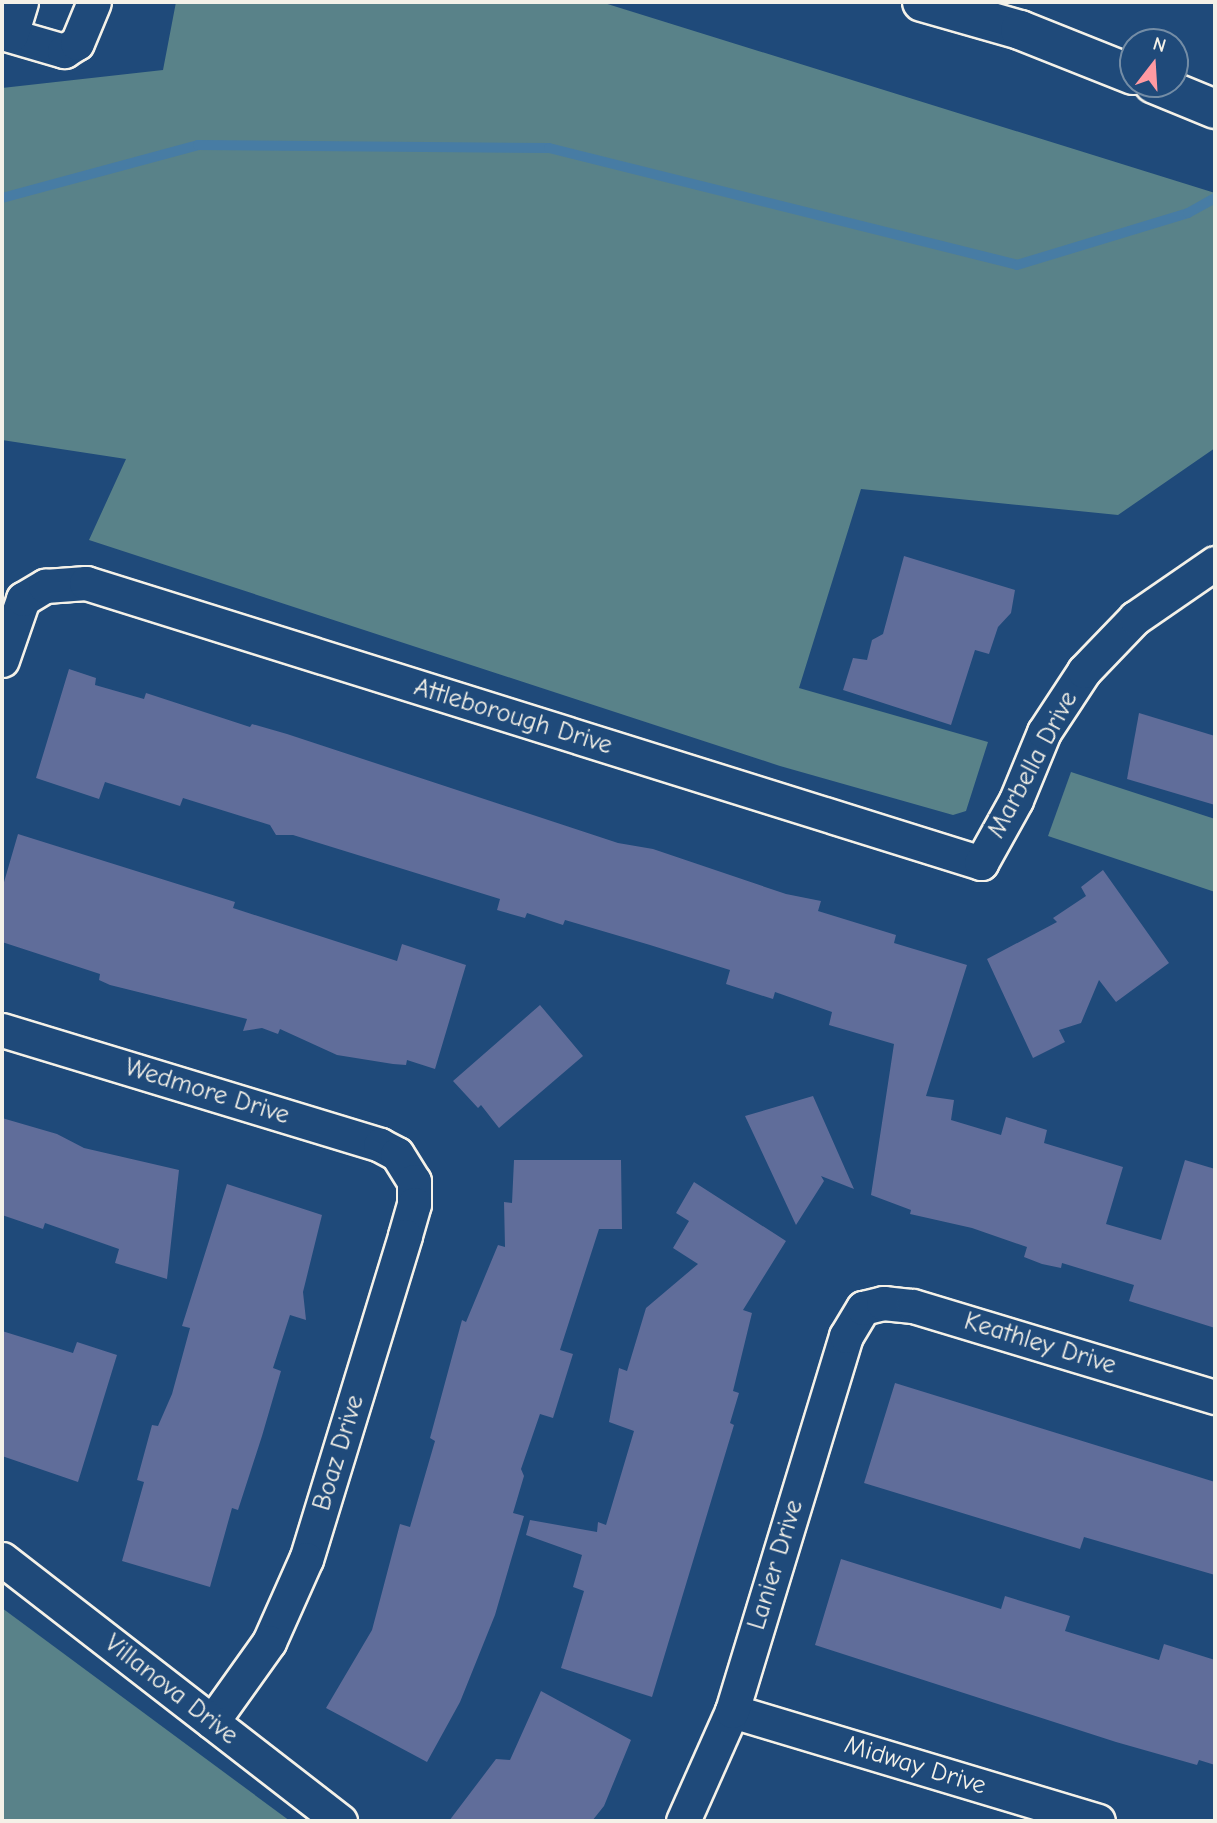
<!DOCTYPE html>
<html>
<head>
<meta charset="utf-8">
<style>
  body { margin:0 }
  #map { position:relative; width:1217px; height:1823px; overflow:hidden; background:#1f4a7a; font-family:"Comic Neue",sans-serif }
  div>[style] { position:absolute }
  .green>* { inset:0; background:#598289 }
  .stream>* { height:10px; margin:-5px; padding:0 5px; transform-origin:5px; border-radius:5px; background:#477ca4 }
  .building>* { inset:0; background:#606d9a }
  .roads { filter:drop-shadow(2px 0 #f4f1e8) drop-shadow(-2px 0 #f4f1e8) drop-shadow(0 2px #f4f1e8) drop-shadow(0 -2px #f4f1e8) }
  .street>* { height:33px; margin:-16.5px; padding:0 16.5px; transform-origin:16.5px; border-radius:16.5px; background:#1f4a7a }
  .secondary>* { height:38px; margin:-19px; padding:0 19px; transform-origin:19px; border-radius:19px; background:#1f4a7a }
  span { translate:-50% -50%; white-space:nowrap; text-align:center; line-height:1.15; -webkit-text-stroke:5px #1f4a7a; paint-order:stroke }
  .street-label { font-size:26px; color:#f4f1e8 }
  .frame { position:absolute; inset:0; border:4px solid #f4f1e8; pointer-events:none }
  .north { position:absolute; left:1119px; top:28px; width:70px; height:70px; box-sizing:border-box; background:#1f4a7a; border:2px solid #748da6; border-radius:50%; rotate:17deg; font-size:19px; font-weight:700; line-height:28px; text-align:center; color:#f4f1e8 }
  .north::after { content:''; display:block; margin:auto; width:24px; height:32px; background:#ff9aa2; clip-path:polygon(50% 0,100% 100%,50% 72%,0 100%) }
</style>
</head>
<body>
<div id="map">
  <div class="green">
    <div style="clip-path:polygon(176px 2px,601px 2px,1215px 193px,1215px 448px,1118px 515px,861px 489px,799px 688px,988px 742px,966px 811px,953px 815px,780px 766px,89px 540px,126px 459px,2px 440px,2px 88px,163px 70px)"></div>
    <div style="clip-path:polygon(1071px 772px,1215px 819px,1215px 892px,1048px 836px)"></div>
    <div style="clip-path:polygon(2px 1608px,290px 1821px,2px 1821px)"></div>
  </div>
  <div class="stream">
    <div style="left:2px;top:198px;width:203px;rotate:-15.1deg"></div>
    <div style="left:198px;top:145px;width:351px;rotate:0.5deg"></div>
    <div style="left:549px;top:148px;width:482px;rotate:14deg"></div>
    <div style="left:1017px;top:265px;width:179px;rotate:-16.9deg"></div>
    <div style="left:1188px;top:213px;width:31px;rotate:-29deg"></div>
  </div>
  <div class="building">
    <div style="clip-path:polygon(904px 556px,1015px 590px,1011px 613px,998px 627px,989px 654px,975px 650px,951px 725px,843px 690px,853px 658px,867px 660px,872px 640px,883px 634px)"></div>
    <div style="clip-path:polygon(69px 669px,96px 678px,95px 685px,144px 699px,146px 693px,250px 727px,252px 724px,287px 734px,618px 843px,653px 849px,786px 894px,821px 901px,818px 911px,896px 935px,894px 943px,967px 965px,926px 1096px,954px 1100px,951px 1120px,1001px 1135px,1006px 1117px,1047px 1130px,1044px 1143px,1123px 1167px,1106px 1224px,1161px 1240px,1185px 1160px,1215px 1169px,1215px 1328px,1129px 1301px,1134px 1285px,1062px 1263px,1061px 1268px,1042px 1264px,1024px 1257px,1027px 1247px,972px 1228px,910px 1214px,911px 1210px,871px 1195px,894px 1044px,829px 1025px,832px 1012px,775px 992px,773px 999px,726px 984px,730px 970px,650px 945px,565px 920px,563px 925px,527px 913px,525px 918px,497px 910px,500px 899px,293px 835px,276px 835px,270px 825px,183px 798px,180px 806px,105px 782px,99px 799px,36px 778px)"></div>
    <div style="clip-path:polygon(1139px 713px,1215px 736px,1215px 805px,1127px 779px)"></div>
    <div style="clip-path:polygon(18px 834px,235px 902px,233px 908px,397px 961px,402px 944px,466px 965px,435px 1069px,407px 1060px,406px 1065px,393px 1064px,337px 1055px,280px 1029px,278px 1034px,262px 1028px,243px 1031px,247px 1019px,110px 985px,99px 980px,100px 974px,2px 942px,2px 889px)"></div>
    <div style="clip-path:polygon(1103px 870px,1169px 963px,1116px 1002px,1099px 980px,1081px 1023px,1059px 1030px,1065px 1042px,1033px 1058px,987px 959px,1057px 922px,1053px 918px,1086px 896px,1081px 887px)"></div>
    <div style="clip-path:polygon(540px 1005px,583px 1056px,499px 1128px,481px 1105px,478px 1108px,453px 1081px)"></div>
    <div style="clip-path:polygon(813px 1096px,854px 1189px,821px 1176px,824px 1181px,796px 1225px,745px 1116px)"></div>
    <div style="clip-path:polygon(2px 1118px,57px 1134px,84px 1148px,179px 1170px,167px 1279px,115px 1263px,119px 1249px,45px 1223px,43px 1229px,2px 1215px)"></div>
    <div style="clip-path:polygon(514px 1160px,621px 1160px,622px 1229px,599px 1229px,560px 1350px,573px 1354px,553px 1418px,540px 1414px,521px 1469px,524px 1476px,513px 1513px,524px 1516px,495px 1615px,460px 1702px,427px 1762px,326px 1708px,372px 1630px,400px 1524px,410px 1527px,435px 1441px,430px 1438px,462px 1320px,466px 1322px,498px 1245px,505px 1247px,504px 1202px,512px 1203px)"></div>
    <div style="clip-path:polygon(694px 1182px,786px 1241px,743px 1310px,752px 1313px,733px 1391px,739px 1393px,730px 1423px,734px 1425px,652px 1697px,561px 1668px,584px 1591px,573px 1587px,582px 1555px,526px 1535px,530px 1520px,597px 1532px,598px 1522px,606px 1525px,634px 1431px,609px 1422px,619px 1368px,627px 1371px,646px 1308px,698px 1264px,673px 1248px,689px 1221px,676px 1213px)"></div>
    <div style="clip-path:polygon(227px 1184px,322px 1215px,303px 1292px,306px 1320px,290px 1315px,273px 1368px,281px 1371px,262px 1436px,238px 1510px,232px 1508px,210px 1587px,122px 1561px,144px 1482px,137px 1480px,152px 1425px,158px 1426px,172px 1394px,190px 1328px,182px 1326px)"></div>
    <div style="clip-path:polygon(2px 1331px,73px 1353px,77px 1342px,117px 1355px,78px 1482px,2px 1456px)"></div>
    <div style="clip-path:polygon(895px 1383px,1215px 1482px,1215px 1575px,1084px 1537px,1080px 1549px,864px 1483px)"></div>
    <div style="clip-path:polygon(841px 1559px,1001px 1609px,1005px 1596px,1070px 1616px,1065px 1631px,1159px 1660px,1164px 1644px,1215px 1660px,1215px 1765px,1199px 1760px,1197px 1765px,1116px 1742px,815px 1645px)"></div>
    <div style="clip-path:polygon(541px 1691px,631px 1740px,604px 1806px,592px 1821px,449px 1821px,496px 1759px,510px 1760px)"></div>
  </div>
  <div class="roads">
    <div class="street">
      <div style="left:2px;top:33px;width:65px;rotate:16.2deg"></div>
      <div style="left:64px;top:51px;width:15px;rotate:-32deg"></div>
      <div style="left:77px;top:43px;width:44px;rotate:-67.5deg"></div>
      <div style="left:11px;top:35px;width:34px;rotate:-73deg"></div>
      <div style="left:2px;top:660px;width:65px;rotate:-71deg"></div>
      <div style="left:23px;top:599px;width:26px;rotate:-31deg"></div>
      <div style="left:45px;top:586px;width:41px;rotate:-4.2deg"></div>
      <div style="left:86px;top:583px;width:938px;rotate:17.37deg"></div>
      <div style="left:981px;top:863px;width:72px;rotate:-60.9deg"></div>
      <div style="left:1016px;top:800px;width:74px;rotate:-67.6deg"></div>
      <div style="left:1044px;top:732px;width:73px;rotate:-56.7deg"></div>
      <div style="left:1084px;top:671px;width:74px;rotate:-46.1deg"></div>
      <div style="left:1135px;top:618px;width:97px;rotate:-34.5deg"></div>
      <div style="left:2px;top:1030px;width:395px;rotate:16.9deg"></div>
      <div style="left:380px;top:1145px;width:19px;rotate:28deg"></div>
      <div style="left:397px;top:1154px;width:32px;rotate:58deg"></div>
      <div style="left:414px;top:1181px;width:23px;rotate:90deg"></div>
      <div style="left:414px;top:1204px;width:33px;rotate:106deg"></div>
      <div style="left:405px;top:1236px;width:338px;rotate:107deg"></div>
      <div style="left:306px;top:1559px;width:91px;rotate:114deg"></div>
      <div style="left:269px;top:1642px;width:98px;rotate:125.5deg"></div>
      <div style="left:2px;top:1559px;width:428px;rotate:37.8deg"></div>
      <div style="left:732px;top:1711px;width:382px;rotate:16.7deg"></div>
      <div style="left:683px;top:1821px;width:120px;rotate:-66deg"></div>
      <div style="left:732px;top:1711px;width:392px;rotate:-73.1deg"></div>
      <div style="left:846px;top:1336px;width:33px;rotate:-59deg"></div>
      <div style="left:863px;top:1308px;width:21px;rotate:-14deg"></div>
      <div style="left:883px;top:1303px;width:30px;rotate:6deg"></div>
      <div style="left:913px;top:1306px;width:315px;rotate:16.8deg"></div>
    </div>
    <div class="secondary">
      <div style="left:922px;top:2px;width:102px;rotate:15.9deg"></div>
      <div style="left:1020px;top:30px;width:122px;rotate:21.7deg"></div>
      <div style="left:1154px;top:84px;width:66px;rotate:22.3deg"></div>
    </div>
  </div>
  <div class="street-label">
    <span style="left:513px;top:717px;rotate:17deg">Attleborough Drive</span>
    <span style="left:1033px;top:765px;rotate:-62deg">Marbella Drive</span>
    <span style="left:207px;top:1092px;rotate:17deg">Wedmore Drive</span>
    <span style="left:1040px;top:1344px;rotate:17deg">Keathley Drive</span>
    <span style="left:339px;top:1453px;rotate:-73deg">Boaz Drive</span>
    <span style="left:776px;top:1565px;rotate:-73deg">Lanier Drive</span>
    <span style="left:171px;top:1690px;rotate:38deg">Villanova Drive</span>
    <span style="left:915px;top:1766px;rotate:17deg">Midway Drive</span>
  </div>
  <div class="frame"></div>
  <div class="north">N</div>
</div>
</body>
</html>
